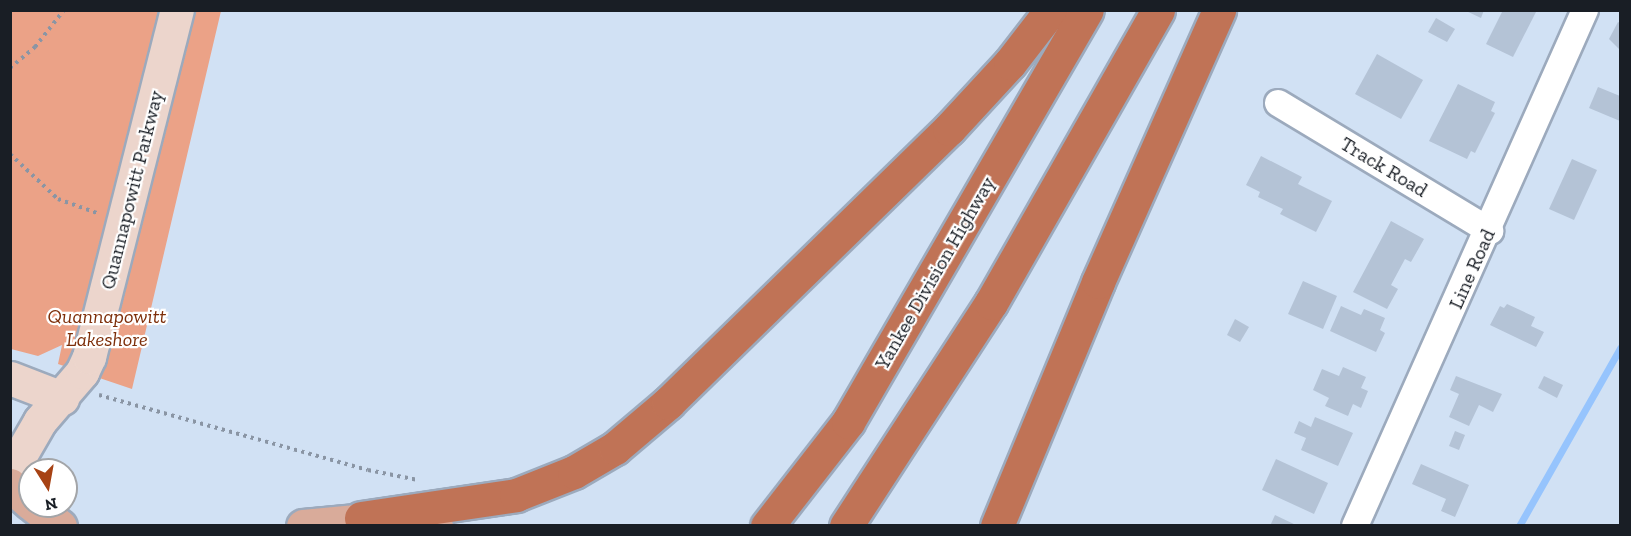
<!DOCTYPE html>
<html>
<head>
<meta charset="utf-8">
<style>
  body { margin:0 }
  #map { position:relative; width:1631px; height:536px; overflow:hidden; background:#d1e1f4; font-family:"Zilla Slab",serif }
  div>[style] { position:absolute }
  .green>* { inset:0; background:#eba287 }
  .stream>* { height:7px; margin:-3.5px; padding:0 3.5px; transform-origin:3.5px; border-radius:3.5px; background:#96c4fd }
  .building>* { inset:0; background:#b4c3d6 }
  .path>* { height:4px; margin-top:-2px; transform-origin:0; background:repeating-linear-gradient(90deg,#8a95a4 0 3px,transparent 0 7.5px) }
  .roads { filter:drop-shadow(2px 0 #9caabd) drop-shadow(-2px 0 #9caabd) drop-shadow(0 2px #9caabd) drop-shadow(0 -2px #9caabd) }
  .street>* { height:26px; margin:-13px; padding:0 13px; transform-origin:13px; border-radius:13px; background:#fff }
  .secondary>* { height:33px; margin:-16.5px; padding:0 16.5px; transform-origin:16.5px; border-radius:16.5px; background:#ecd5cc }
  .primary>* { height:33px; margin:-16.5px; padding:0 16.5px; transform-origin:16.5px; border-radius:16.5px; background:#d9ab9a }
  .highway>* { height:33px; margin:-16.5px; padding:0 16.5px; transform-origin:16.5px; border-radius:16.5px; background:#c07356 }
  span { translate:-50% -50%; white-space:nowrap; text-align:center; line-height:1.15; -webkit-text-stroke:4.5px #fff; paint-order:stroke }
  .street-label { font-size:20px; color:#191e25 }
  .park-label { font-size:20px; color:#7d2e09; font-style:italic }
  .frame { position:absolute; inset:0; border:12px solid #191e25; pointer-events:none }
  .north { position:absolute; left:18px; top:458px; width:60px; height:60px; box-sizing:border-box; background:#fff; border:2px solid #a3a5a8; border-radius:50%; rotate:169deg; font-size:16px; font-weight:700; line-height:24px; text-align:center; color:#191e25 }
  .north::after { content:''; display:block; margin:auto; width:21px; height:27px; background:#a74214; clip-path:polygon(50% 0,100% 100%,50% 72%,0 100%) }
</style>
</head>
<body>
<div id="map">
  <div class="green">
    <div style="clip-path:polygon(10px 11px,221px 11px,132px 389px,58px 364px,62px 345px,38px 356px,11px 349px)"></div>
  </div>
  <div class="stream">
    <div style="left:1519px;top:526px;width:205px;rotate:-60.4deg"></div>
  </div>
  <div class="building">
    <div style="clip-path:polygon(1464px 10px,1484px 10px,1481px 18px)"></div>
    <div style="clip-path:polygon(1503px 10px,1536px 12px,1513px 57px,1486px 44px)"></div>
    <div style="clip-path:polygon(1436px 18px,1455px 29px,1447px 42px,1428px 32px)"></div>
    <div style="clip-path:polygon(1618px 22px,1620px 23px,1620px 50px,1609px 39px)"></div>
    <div style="clip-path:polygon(1377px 54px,1423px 80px,1401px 119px,1355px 94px)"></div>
    <div style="clip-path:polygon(1458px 84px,1495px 102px,1491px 111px,1495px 113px,1475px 153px,1471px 151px,1467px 159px,1429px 141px)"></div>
    <div style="clip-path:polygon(1598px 87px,1620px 96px,1620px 121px,1589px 108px)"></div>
    <div style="clip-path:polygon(1261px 156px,1302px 177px,1298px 184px,1332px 201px,1316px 232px,1280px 214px,1283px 209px,1258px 197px,1260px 192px,1246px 185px)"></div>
    <div style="clip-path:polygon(1572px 159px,1597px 170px,1574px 220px,1549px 209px)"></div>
    <div style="clip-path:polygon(1391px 221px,1424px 239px,1411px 262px,1405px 259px,1391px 285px,1398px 289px,1387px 309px,1353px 292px)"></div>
    <div style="clip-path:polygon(1303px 281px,1337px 296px,1323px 329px,1288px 314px)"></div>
    <div style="clip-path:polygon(1507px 304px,1535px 317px,1531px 326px,1544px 332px,1536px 347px,1490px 325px,1500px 306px,1504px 308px)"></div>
    <div style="clip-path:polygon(1341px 306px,1361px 315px,1364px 309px,1385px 318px,1380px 330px,1385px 333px,1376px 352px,1330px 331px)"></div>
    <div style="clip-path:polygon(1235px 319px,1249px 327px,1240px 342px,1227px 335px)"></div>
    <div style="clip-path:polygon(1343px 367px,1366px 377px,1361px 388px,1368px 391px,1361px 408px,1353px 404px,1348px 416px,1325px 406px,1329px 398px,1313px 390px,1322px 369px,1339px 376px)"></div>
    <div style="clip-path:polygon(1456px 376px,1502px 394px,1493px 412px,1479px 405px,1469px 426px,1449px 417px,1459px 394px,1450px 390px)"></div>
    <div style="clip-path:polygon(1544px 376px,1563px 385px,1557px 398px,1538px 388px)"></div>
    <div style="clip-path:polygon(1315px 417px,1353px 433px,1338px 466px,1301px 450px,1306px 438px,1294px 433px,1299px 421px,1311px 427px)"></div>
    <div style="clip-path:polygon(1455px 431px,1465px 435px,1459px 450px,1449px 446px)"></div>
    <div style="clip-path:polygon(1276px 459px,1328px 483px,1314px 514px,1262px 490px)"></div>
    <div style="clip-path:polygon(1421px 464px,1469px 485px,1455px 517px,1441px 511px,1446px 499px,1412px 484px)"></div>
    <div style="clip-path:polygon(1275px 515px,1298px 526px,1270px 526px)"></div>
  </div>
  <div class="path">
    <div style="left:10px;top:68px;width:33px;rotate:-40deg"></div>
    <div style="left:35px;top:47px;width:47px;rotate:-51.9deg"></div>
    <div style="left:10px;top:154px;width:66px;rotate:43.2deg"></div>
    <div style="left:58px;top:199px;width:41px;rotate:19.7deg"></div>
    <div style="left:99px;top:395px;width:279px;rotate:15.6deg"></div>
    <div style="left:368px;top:470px;width:51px;rotate:11.3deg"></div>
  </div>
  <div class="roads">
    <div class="street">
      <div style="left:1278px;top:103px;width:248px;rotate:31.1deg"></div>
      <div style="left:1355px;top:526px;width:565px;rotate:-65.98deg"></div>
    </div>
    <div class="secondary">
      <div style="left:10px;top:378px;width:56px;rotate:21deg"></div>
      <div style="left:10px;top:473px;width:60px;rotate:-60deg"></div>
      <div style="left:40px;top:421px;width:65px;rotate:-49.4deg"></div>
      <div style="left:82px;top:372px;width:17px;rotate:-65deg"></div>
      <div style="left:89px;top:357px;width:358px;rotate:-75.8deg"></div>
    </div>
    <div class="primary">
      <div style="left:10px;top:485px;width:27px;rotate:42deg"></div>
      <div style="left:34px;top:506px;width:33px;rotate:38deg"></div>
      <div style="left:303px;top:526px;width:93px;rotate:-5.5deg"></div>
      <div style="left:396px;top:517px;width:41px;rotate:12.7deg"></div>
    </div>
    <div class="highway">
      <div style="left:361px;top:518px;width:157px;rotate:-8.4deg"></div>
      <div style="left:516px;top:495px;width:62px;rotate:-21.6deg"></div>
      <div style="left:574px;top:472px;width:48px;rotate:-30.3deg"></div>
      <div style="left:615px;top:448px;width:70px;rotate:-40.3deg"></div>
      <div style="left:668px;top:403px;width:392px;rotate:-44.3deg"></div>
      <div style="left:949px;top:129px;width:90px;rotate:-47.3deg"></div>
      <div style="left:1010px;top:63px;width:67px;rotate:-52.3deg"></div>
      <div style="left:767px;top:526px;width:132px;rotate:-52.1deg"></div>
      <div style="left:848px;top:422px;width:476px;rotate:-59.9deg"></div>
      <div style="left:846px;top:526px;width:266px;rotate:-57deg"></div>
      <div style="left:991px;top:303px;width:337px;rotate:-60.3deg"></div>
      <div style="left:997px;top:526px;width:264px;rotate:-67.5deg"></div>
      <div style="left:1098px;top:282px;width:298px;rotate:-66deg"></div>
    </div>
  </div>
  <div class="street-label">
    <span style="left:1384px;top:167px;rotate:31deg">Track Road</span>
    <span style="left:132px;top:190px;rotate:-76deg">Quannapowitt Parkway</span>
    <span style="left:1472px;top:269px;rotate:-66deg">Line Road</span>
    <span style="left:935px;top:273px;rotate:-60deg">Yankee Division Highway</span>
  </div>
  <div class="park-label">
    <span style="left:107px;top:328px">Quannapowitt<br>Lakeshore</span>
  </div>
  <div class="frame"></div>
  <div class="north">N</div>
</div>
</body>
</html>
